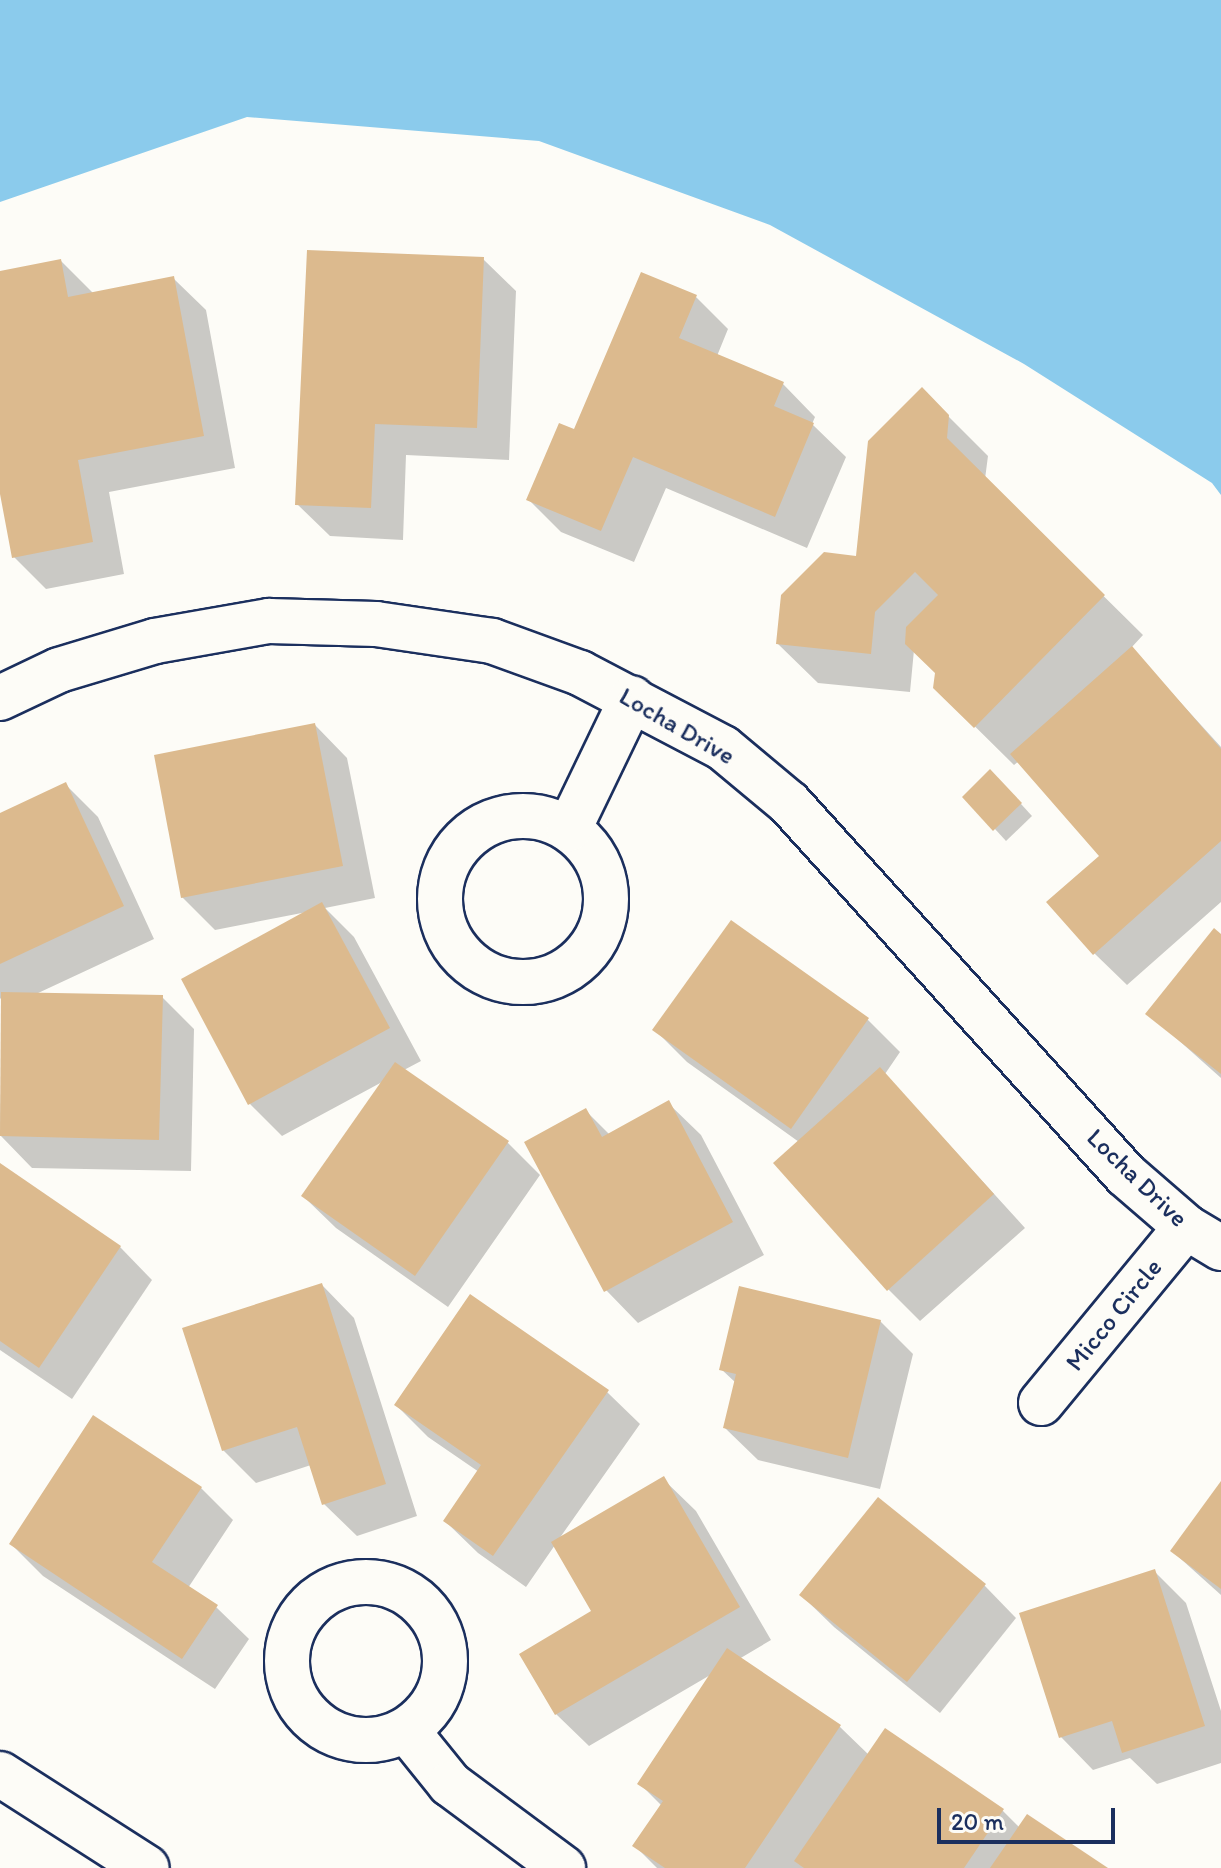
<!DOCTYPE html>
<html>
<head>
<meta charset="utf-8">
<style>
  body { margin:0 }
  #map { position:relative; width:1221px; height:1868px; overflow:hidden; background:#fdfcf7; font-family:Itim,sans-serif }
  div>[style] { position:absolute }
  .water>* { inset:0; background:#8bcbec }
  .shadow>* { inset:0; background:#0003 }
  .building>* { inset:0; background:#dcba8e }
  .roads { filter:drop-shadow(2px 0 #1b2f5e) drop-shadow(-2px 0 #1b2f5e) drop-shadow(0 2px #1b2f5e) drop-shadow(0 -2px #1b2f5e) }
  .minor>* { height:44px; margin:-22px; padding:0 22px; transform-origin:22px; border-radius:22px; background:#fdfcf7 }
  .minor>.ring { margin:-22px; padding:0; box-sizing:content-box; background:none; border:44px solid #fdfcf7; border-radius:50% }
  span { translate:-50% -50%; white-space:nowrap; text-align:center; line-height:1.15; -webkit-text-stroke:7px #fdfcf7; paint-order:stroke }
  .street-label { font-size:26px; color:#1b2f5e }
  .scale { position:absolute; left:937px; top:1808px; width:178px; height:36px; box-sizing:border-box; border:4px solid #1b2f5e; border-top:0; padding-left:10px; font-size:24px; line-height:28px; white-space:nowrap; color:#1b2f5e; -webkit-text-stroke:6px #fdfcf7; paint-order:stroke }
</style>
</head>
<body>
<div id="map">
  <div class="water">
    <div style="clip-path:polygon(0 0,1221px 0,1221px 495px,1212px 483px,1024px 364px,770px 225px,539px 141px,247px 117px,0 202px)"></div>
  </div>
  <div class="shadow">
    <div style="clip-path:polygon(483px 259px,516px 291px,509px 460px,406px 455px,403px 540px,330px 536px,297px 504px)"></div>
    <div style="clip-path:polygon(61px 261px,94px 294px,173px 278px,206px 310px,235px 468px,109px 492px,124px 574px,46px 589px,14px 557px,0 483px,0 273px)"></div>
    <div style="clip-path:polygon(696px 297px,728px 329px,717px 356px,783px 384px,815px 417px,812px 424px,846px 457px,807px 548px,666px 488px,634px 562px,561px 532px,529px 500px,575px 432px)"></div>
    <div style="clip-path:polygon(922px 390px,988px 456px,985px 479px,1143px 635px,1131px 648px,1221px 747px,1221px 902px,1127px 985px,1094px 953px,1102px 856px,1019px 761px,1014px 765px,935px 687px,937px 673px,914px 650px,910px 692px,818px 683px,778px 644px,858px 558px)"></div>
    <div style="clip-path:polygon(315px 725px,347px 758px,375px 898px,325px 908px,354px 937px,421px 1061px,404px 1070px,508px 1143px,540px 1175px,448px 1307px,336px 1228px,303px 1196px,384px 1081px,282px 1136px,250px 1104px,307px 912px,215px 930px,182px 897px)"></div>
    <div style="clip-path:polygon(1002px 783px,1032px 816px,1006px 841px,995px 829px)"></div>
    <div style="clip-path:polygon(65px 784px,98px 817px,154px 939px,36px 994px,162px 997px,194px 1029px,191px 1171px,32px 1168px,0 1135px,3px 1001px,0 998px,0 815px)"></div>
    <div style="clip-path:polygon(732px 923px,868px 1020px,900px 1052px,885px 1074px,1025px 1228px,920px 1321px,888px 1289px,799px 1142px,687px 1062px,655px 1030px)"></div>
    <div style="clip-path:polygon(1221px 937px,1221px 1078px,1148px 1013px)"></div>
    <div style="clip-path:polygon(668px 1103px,701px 1135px,764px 1255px,638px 1323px,606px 1290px,586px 1111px,610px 1135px)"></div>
    <div style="clip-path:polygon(0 1165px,120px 1247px,152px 1280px,72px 1399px,0 1350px)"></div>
    <div style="clip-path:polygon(322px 1285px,354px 1318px,417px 1516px,357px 1536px,324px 1504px,311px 1465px,256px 1483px,223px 1450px)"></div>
    <div style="clip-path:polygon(880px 1321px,913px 1354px,880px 1489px,758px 1460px,725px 1428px,736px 1383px,721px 1369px)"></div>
    <div style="clip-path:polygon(607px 1392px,640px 1424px,559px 1539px,663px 1479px,696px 1511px,771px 1640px,739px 1659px,840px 1727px,869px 1755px,885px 1731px,1003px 1811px,1020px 1828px,1104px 1868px,657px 1868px,635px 1846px,662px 1806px,640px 1784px,712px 1674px,589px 1746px,556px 1714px,594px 1612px,555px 1545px,526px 1587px,478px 1553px,445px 1521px,479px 1472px,428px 1437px,396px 1405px)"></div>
    <div style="clip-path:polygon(1221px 1485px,1221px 1595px,1172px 1551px)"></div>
    <div style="clip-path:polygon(201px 1488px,233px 1520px,188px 1588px,216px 1607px,249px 1639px,215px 1689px,43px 1576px,11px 1544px)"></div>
    <div style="clip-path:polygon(1154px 1571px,1186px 1603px,1221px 1711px,1221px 1763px,1157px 1784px,1130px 1758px,1093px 1770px,1061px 1737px,1022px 1614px)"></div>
    <div style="clip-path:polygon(984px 1585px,1016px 1618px,940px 1713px,834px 1627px,801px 1595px)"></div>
  </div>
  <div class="building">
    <div style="clip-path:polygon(307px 250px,484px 257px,477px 428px,375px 424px,371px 508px,295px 505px)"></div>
    <div style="clip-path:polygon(61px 259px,68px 297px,174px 276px,204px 436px,78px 460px,93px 542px,12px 558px,0 494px,0 271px)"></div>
    <div style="clip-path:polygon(641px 272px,697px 295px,679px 338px,784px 382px,774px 406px,814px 423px,775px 517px,633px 457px,601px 531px,526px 500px,559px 423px,574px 429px)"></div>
    <div style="clip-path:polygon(922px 387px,949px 415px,947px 438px,1105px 595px,974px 728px,933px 688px,935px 673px,905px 644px,906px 627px,938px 595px,915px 572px,875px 612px,871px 654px,776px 644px,781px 595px,824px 552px,856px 556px,868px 441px)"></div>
    <div style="clip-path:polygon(1132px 646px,1221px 749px,1221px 841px,1093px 955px,1046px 902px,1099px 856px,1010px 754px)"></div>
    <div style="clip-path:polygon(315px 723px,343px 866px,181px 898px,154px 755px)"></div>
    <div style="clip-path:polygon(990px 769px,1022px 803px,993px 831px,962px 797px)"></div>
    <div style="clip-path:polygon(66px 782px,124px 906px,0 964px,0 813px)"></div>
    <div style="clip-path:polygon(322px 902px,390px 1028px,248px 1105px,181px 979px)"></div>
    <div style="clip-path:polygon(731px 920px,869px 1018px,791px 1129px,652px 1030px)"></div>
    <div style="clip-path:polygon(1214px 928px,1221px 934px,1221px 1074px,1145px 1014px)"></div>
    <div style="clip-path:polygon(1px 992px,163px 995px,159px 1140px,0 1136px)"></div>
    <div style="clip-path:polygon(395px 1062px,509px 1141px,415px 1276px,301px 1196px)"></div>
    <div style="clip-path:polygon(880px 1067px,994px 1194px,887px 1291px,773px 1163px)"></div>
    <div style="clip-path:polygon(669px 1100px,733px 1222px,604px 1292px,524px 1142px,586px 1108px,602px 1137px)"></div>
    <div style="clip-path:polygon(0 1163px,121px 1246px,39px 1368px,0 1341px)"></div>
    <div style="clip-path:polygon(322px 1283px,386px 1484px,322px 1505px,297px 1427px,222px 1451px,182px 1328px)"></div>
    <div style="clip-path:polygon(739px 1286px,881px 1320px,848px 1458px,723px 1428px,736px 1374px,719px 1370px)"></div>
    <div style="clip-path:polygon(470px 1294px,609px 1390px,493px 1556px,443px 1521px,481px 1465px,394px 1405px)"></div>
    <div style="clip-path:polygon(93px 1415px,202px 1487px,152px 1562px,218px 1605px,182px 1659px,9px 1544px)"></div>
    <div style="clip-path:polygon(664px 1476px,740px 1607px,555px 1715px,519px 1654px,591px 1611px,551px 1542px)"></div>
    <div style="clip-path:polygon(1221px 1481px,1221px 1589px,1170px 1551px)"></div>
    <div style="clip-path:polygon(878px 1497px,986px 1584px,907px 1682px,799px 1595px)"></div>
    <div style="clip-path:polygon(1155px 1569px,1205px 1726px,1122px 1753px,1112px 1721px,1059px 1738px,1019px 1613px)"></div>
    <div style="clip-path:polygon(727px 1648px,841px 1725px,745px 1868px,665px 1868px,632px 1846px,663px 1801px,637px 1784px)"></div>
    <div style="clip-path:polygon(885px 1728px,1004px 1809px,964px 1868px,804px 1868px,794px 1861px)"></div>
    <div style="clip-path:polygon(1027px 1814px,1108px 1868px,990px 1868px)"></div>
  </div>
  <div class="roads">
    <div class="minor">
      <div style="left:0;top:698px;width:65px;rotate:-25.4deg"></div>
      <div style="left:59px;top:670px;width:100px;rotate:-16.8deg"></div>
      <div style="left:155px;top:641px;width:116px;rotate:-10deg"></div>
      <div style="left:269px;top:621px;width:107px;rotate:1.6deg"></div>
      <div style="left:376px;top:624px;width:117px;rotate:8.3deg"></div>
      <div style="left:492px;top:641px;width:94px;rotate:20deg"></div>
      <div style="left:580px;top:673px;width:161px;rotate:27.7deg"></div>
      <div style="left:723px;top:748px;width:86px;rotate:39.8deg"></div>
      <div style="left:789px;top:803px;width:502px;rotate:47.83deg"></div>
      <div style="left:1126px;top:1175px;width:79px;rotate:40.9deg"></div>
      <div style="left:1186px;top:1227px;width:41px;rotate:31deg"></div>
      <div class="ring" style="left:440px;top:816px;width:122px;height:122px"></div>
      <div style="left:569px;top:829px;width:145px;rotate:-64.3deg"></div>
      <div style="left:1041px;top:1403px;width:228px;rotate:-50.5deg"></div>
      <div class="ring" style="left:287px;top:1582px;width:114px;height:114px"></div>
      <div style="left:408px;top:1732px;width:67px;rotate:51.1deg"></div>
      <div style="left:450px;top:1784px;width:141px;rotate:36.6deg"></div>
      <div style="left:0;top:1774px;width:174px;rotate:32.6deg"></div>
    </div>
  </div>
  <div class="street-label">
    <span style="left:677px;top:726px;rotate:30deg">Locha Drive</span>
    <span style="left:1137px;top:1178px;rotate:44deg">Locha Drive</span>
    <span style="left:1114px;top:1315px;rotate:-51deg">Micco Circle</span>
  </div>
  <div class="scale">20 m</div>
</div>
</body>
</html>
